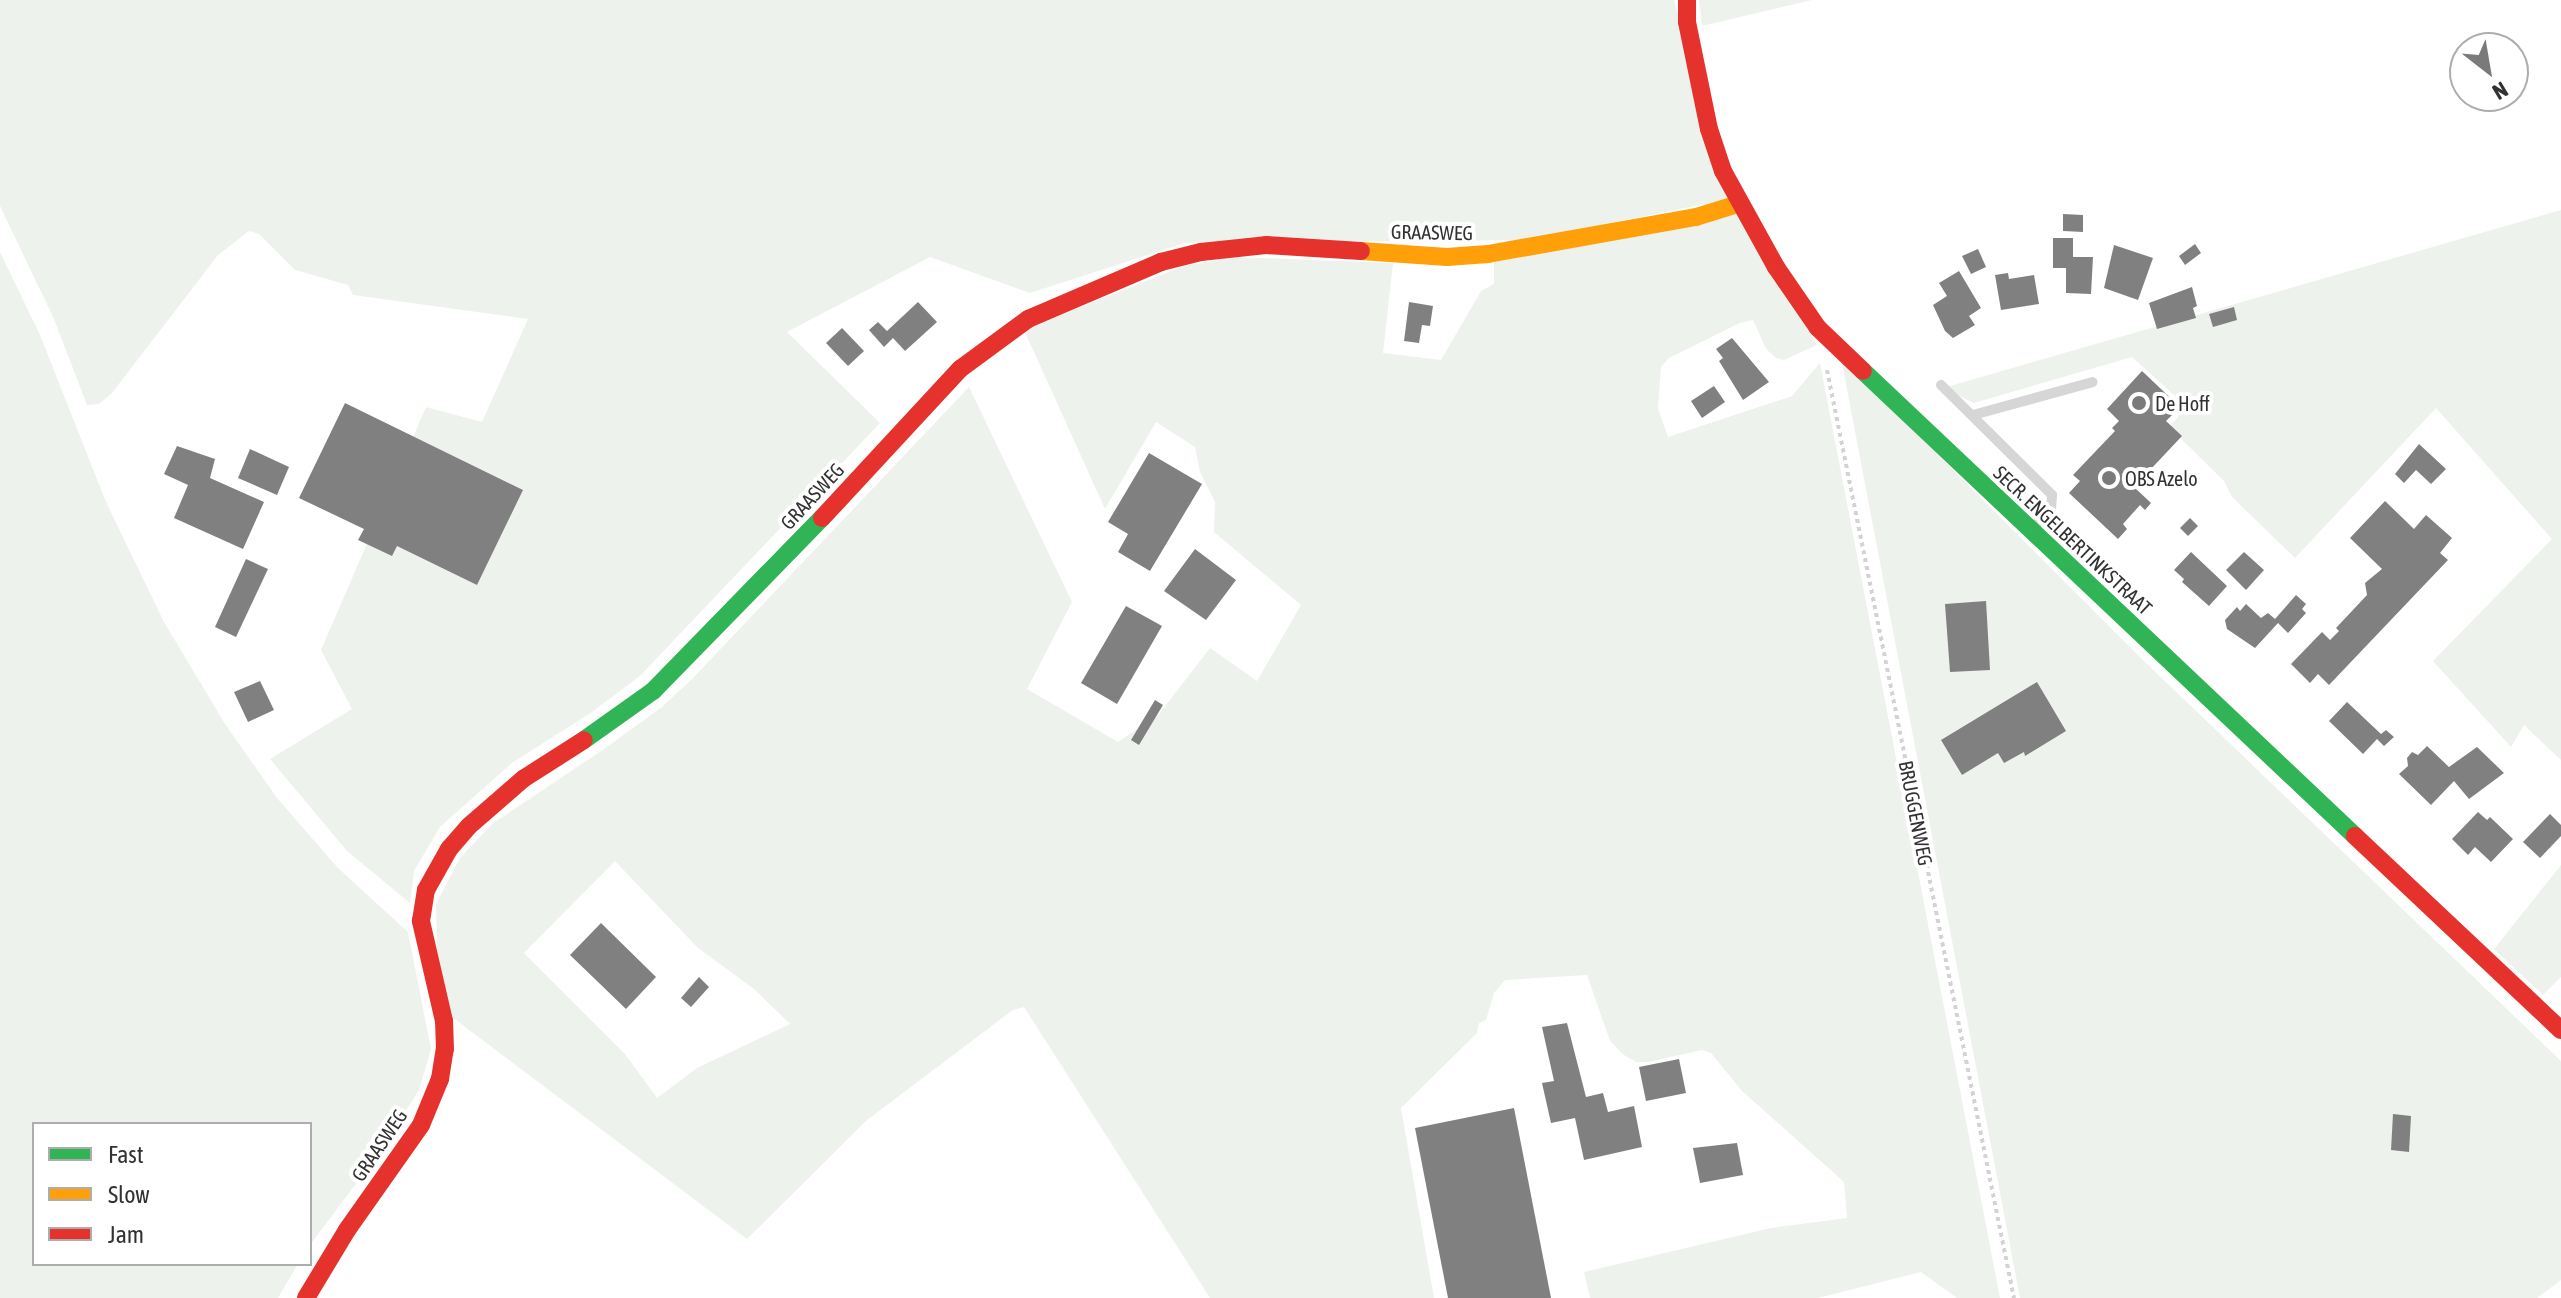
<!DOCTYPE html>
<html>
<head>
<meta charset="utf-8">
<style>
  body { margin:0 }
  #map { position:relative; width:2561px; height:1298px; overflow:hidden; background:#fff; font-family:"Asap Condensed",sans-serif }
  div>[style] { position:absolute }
  .green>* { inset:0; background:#eef2ec }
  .building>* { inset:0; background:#808080 }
  .path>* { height:4px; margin-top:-2px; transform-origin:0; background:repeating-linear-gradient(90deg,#d3d3d3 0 4px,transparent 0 8px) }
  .lane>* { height:10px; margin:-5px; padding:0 5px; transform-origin:5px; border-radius:5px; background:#d6d6d6 }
  .fast>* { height:18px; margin:-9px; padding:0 9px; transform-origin:9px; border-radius:9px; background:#30b455 }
  .slow>* { height:18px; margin:-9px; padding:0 9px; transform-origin:9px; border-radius:9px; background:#ff9f0a }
  .jam>* { height:18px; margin:-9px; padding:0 9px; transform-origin:9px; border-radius:9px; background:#e5322d }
  .dots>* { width:22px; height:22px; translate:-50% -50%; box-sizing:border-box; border:4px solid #fff; border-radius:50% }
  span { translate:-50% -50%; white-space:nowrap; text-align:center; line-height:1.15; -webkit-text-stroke:8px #fff; paint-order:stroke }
  .street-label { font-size:20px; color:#323232 }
  .poi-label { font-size:20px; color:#323232 }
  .left { translate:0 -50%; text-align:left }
  .legend { position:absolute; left:32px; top:1122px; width:280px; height:144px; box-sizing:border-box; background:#fff; border:2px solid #adadad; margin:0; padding:10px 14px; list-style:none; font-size:24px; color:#323232 }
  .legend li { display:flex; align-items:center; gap:16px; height:40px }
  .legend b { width:40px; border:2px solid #adadad }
  .north { position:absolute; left:2449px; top:32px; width:80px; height:80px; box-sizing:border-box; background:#fff; border:2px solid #adadad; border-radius:50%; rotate:149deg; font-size:22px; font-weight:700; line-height:32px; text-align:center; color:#323232 }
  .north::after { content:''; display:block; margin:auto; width:28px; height:36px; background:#7a7a7a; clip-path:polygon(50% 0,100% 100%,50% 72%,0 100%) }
</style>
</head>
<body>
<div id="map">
  <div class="green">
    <div style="clip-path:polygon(0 0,1674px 0,1730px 199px,1526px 240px,1185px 243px,1030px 293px,930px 257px,787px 332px,880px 423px,640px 676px,592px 712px,512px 763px,440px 827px,414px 871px,410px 903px,347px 851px,270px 759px,352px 709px,321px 650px,426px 407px,482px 422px,528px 319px,353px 295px,348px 285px,295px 270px,259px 234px,249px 231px,218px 255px,112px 393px,99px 404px,87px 405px,54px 319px,0 206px)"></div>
    <div style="clip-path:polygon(1699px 0,1812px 0,1702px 26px)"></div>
    <div style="clip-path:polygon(2561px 210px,2561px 760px,2524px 725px,2511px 747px,2433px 661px,2552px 539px,2436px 408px,2295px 558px,2232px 497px,2224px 481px,2169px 427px,2187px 407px,2132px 357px,1974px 403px,1943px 388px)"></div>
    <div style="clip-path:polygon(evenodd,1738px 214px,1817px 345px,1784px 360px,1776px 358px,1766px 349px,1753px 320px,1740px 323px,1669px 358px,1661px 367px,1658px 408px,1668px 437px,1792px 396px,1820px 363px,2000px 1298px,1957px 1298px,1921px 1272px,1818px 1298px,1590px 1298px,1584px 1272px,1771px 1228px,1847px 1218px,1844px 1182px,1742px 1091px,1711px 1053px,1702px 1050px,1648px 1062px,1636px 1062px,1624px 1055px,1610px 1041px,1587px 975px,1505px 980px,1494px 993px,1486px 1020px,1479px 1023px,1477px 1033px,1401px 1108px,1434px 1298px,1210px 1298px,1024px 1007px,1013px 1010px,867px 1120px,747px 1239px,448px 1014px,437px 948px,436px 904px,460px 858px,492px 824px,604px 749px,662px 707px,693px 678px,969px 387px,1072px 602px,1027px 689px,1118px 742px,1159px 714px,1210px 648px,1257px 681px,1301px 605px,1214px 532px,1215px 502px,1200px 472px,1195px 447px,1156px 422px,1105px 509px,1024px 330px,1183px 266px,1235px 257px,1393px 263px,1383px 353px,1441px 360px,1481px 291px,1494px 284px,1494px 262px,1738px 214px,615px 861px,698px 948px,754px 989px,790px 1024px,697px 1068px,657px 1098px,625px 1054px,524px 953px,615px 861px)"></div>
    <div style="clip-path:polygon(0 252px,40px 335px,106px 502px,164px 622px,225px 724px,277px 798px,338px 868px,408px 932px,431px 1049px,419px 1090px,380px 1152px,310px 1245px,310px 1124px,34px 1124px,34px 1264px,298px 1264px,278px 1298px,0 1298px)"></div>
    <div style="clip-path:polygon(1841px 358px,2144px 661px,2561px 1061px,2561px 1280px,2537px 1298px,2020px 1298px)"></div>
    <div style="clip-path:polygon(2561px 865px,2561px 977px,2543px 995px,2494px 949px)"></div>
  </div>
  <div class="building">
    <div style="clip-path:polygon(2063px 214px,2083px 215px,2083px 232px,2063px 231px)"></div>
    <div style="clip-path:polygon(2053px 238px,2073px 238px,2073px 257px,2093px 257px,2091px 294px,2066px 293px,2066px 268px,2053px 268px)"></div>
    <div style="clip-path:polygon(2195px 244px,2201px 253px,2185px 265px,2179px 256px)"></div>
    <div style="clip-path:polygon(2114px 245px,2153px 258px,2138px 300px,2104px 288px)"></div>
    <div style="clip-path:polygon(1978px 249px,1986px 267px,1971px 274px,1962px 256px)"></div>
    <div style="clip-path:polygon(1959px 271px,1981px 308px,1969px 316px,1975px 325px,1953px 338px,1945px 331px,1933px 305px,1947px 296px,1939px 283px)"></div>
    <div style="clip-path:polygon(2008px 273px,2009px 279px,2034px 275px,2039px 304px,2001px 310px,1995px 275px)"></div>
    <div style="clip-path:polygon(2192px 287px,2197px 306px,2193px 308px,2196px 318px,2157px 329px,2149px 303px)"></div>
    <div style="clip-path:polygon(918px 302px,937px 322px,905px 351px,893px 338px,884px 347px,869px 330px,878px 322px,887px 331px)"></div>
    <div style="clip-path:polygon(1409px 302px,1433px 306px,1430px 326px,1422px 325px,1419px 343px,1404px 341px)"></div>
    <div style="clip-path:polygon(2234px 307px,2237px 320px,2213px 327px,2209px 314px)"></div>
    <div style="clip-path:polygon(842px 328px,864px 351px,848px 366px,826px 343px)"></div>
    <div style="clip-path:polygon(1732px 338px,1769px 382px,1743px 400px,1719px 361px,1723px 358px,1716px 349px)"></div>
    <div style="clip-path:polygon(2142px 371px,2180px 407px,2166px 421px,2182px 436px,2134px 487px,2151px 503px,2145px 510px,2140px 505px,2123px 524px,2127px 529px,2118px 539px,2069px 493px,2080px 481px,2073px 475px,2115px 431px,2112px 428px,2119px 421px,2107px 409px)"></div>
    <div style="clip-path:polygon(1714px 386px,1725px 402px,1702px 418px,1691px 401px)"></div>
    <div style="clip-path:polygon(345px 403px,523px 490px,477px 585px,397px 546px,392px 556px,358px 540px,364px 529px,299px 498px)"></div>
    <div style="clip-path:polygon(2419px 444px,2446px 469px,2431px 484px,2416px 470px,2404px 483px,2395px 474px)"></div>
    <div style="clip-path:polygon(177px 446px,215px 459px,210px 478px,264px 502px,243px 549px,174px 518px,188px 485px,164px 474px)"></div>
    <div style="clip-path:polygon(250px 449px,289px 467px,277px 495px,238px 478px)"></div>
    <div style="clip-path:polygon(1149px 453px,1202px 484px,1150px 571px,1118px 552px,1128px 534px,1108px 522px)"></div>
    <div style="clip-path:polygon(2385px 501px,2414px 529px,2426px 515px,2452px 538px,2440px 553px,2448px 560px,2329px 685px,2318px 674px,2310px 683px,2291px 664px,2322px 632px,2330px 640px,2339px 631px,2336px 628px,2367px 595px,2365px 583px,2382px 569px,2350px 538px)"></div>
    <div style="clip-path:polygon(2190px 518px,2198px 526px,2188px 536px,2180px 528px)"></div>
    <div style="clip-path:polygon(1195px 549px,1236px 580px,1206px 620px,1164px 591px)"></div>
    <div style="clip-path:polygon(2191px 552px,2227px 586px,2209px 606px,2182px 582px,2184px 579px,2174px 570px)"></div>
    <div style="clip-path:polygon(2244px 552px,2264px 570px,2246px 590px,2226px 570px)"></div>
    <div style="clip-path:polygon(246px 559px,268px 569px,236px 637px,215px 627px)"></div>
    <div style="clip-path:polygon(2296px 595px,2306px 604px,2302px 609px,2306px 613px,2288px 633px,2278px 623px,2255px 648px,2227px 629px,2225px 620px,2237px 607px,2240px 611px,2246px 604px,2261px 618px,2268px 613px,2275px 619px)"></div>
    <div style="clip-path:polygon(1986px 601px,1990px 670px,1950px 672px,1945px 604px)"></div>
    <div style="clip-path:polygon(1126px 606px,1162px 626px,1117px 704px,1081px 683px)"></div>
    <div style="clip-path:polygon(260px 681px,274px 710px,248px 722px,234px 692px)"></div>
    <div style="clip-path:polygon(2037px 682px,2066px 731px,2025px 756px,2024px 752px,2004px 763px,1998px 753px,1962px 775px,1941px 740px)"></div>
    <div style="clip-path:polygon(1155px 700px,1163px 705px,1139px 745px,1131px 740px)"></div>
    <div style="clip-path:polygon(2347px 702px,2381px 734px,2386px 730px,2394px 737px,2384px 746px,2377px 739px,2363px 754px,2329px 721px)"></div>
    <div style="clip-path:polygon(2427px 746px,2449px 767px,2477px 747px,2504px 773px,2469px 799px,2454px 781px,2431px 805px,2399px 774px,2408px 766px,2407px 758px,2412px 752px,2418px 755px)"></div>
    <div style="clip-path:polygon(2478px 812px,2487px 820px,2490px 817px,2513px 839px,2491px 862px,2475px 847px,2468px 855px,2452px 839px)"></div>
    <div style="clip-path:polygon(2550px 814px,2561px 825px,2561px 836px,2540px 858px,2523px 842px)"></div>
    <div style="clip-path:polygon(601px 923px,656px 977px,626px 1009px,570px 955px)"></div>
    <div style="clip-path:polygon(699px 977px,709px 987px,691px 1007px,681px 998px)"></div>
    <div style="clip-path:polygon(1567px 1023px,1586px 1097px,1603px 1093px,1608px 1112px,1634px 1106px,1642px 1147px,1584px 1160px,1575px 1118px,1551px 1123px,1542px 1083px,1554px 1081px,1542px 1027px)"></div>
    <div style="clip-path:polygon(1679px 1059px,1686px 1093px,1646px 1101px,1639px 1067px)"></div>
    <div style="clip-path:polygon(1514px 1108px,1551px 1298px,1448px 1298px,1415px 1128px)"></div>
    <div style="clip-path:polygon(2393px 1114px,2411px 1116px,2409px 1152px,2391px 1150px)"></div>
    <div style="clip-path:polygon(1737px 1143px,1743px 1175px,1700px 1183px,1693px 1148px)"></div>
  </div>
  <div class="path">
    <div style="left:1827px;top:370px;width:947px;rotate:78.61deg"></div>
  </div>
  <div class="lane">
    <div style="left:1941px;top:385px;width:156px;rotate:44.7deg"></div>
    <div style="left:2052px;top:495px;width:14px;rotate:94deg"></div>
    <div style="left:2051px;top:509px;width:28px;rotate:134deg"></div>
    <div style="left:1973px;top:415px;width:124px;rotate:-15.4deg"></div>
  </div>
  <div class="fast">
    <div style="left:1863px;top:371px;width:677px;rotate:43.38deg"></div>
    <div style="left:584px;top:740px;width:85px;rotate:-35.4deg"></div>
    <div style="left:653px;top:691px;width:242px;rotate:-45.7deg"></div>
  </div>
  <div class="slow">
    <div style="left:1361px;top:251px;width:86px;rotate:4deg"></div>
    <div style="left:1447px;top:257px;width:41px;rotate:-4.2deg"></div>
    <div style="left:1488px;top:254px;width:211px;rotate:-10.1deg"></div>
    <div style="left:1696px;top:217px;width:44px;rotate:-17.2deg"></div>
  </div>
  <div class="jam">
    <div style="left:1687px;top:0;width:22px;rotate:90deg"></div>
    <div style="left:1687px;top:22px;width:109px;rotate:78.4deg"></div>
    <div style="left:1709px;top:129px;width:44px;rotate:71.6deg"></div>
    <div style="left:1723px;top:171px;width:110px;rotate:61.1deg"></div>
    <div style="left:1776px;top:267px;width:74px;rotate:55.5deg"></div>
    <div style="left:1818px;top:328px;width:62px;rotate:43.7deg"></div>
    <div style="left:822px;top:518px;width:203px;rotate:-47.2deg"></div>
    <div style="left:960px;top:369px;width:84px;rotate:-36.3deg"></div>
    <div style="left:1028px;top:319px;width:145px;rotate:-23.2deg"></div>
    <div style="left:1161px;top:262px;width:41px;rotate:-14deg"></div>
    <div style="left:1201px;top:252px;width:65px;rotate:-6.1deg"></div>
    <div style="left:1266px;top:245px;width:95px;rotate:3.6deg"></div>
    <div style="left:2355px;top:836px;width:283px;rotate:43.3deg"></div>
    <div style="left:306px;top:1298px;width:79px;rotate:-58.9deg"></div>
    <div style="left:347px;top:1230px;width:128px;rotate:-54.8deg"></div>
    <div style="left:421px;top:1125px;width:50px;rotate:-67.6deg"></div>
    <div style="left:440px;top:1079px;width:30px;rotate:-81deg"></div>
    <div style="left:445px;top:1049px;width:28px;rotate:-92deg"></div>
    <div style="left:444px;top:1021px;width:103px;rotate:-103deg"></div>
    <div style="left:421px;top:921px;width:31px;rotate:-81deg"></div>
    <div style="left:426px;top:890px;width:47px;rotate:-60.7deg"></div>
    <div style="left:449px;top:849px;width:30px;rotate:-49deg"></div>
    <div style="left:469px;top:826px;width:72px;rotate:-41deg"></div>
    <div style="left:523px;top:779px;width:72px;rotate:-32.6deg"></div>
  </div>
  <div class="dots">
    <div style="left:2139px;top:403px;background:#7a7a7a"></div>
    <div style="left:2109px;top:478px;background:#7a7a7a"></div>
  </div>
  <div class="street-label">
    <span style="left:1432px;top:232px;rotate:1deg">GRAASWEG</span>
    <span style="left:812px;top:496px;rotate:-47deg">GRAASWEG</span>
    <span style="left:2073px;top:540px;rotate:43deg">SECR. ENGELBERTINKSTRAAT</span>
    <span style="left:1916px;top:813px;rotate:79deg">BRUGGENWEG</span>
    <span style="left:379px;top:1145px;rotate:-56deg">GRAASWEG</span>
  </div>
  <div class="poi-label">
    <span class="left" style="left:2155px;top:403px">De Hoff</span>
    <span class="left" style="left:2125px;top:478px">OBS Azelo</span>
  </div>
  <ul class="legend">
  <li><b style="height:10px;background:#30b455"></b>Fast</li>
  <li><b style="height:10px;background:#ff9f0a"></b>Slow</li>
  <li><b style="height:10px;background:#e5322d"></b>Jam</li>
  </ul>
  <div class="north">N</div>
</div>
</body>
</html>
